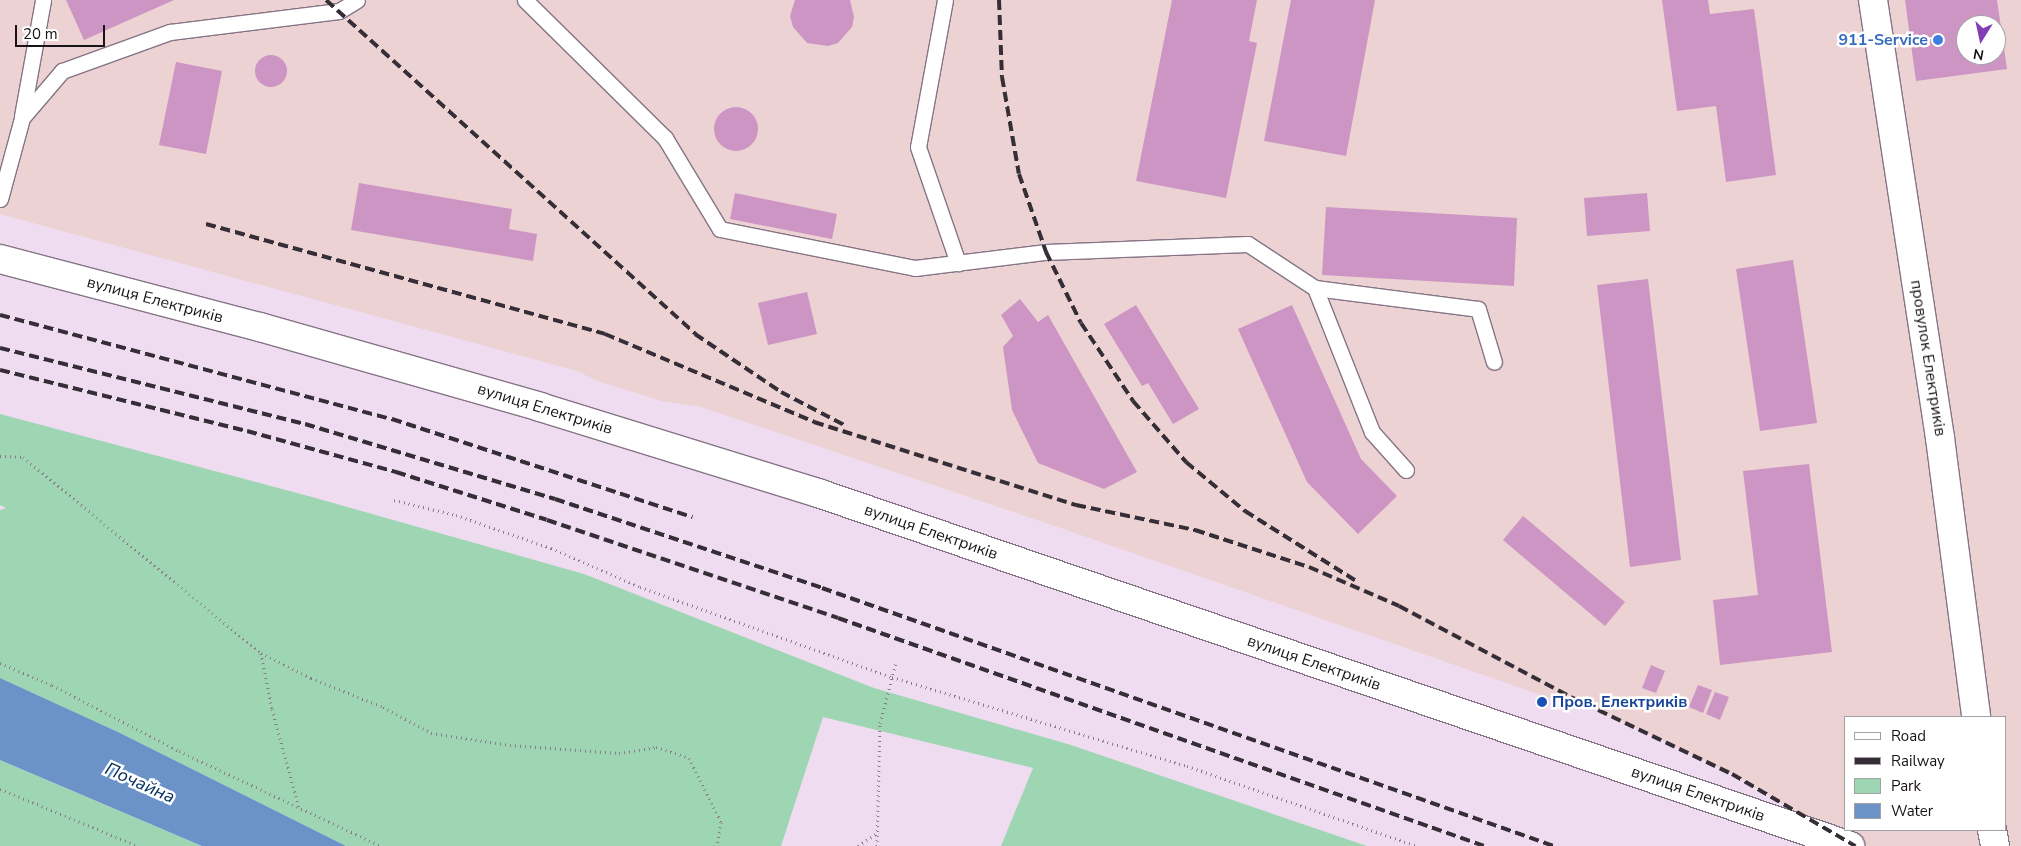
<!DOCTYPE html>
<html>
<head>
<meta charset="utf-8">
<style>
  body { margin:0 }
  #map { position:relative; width:2021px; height:846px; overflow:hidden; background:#efdcf0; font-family:"Nunito Sans",sans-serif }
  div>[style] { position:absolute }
  .industrial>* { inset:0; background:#ecd2d3 }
  .green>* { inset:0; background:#9ed6b3 }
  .water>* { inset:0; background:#6c93c7 }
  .building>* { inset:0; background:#cd95c3 }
  .round { border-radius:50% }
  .path>* { height:3px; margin-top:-1.5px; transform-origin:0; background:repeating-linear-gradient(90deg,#897c8a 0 1px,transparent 0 5px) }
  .roads { filter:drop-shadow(1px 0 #857486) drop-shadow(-1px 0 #857486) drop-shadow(0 1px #857486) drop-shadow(0 -1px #857486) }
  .service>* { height:15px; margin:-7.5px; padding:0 7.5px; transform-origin:7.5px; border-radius:7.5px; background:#fff }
  .minor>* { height:28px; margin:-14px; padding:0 14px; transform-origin:14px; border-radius:14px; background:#fff }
  .tertiary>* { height:28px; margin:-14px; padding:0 14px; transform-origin:14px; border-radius:14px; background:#fff }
  .rail>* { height:4px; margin-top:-2px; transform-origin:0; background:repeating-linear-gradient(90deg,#362e37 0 10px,transparent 0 15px) }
  .dots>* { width:14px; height:14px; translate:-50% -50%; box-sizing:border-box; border:2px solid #fff; border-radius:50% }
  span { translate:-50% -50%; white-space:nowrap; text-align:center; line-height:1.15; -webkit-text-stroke:5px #fff; paint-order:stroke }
  .shop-label { font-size:16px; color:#366cbe; font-weight:700 }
  .right { translate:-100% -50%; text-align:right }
  .street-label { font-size:16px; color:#181219 }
  .transit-label { font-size:16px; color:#164399; font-weight:700 }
  .left { translate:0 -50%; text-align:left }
  .water-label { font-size:18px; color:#073060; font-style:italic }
  .legend { position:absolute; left:1844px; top:716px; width:162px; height:115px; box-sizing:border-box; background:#fff; border:1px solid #a3a0a3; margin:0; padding:6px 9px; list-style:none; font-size:15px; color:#181219 }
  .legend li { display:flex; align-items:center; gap:10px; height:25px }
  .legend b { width:25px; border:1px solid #a3a0a3 }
  .north { position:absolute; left:1956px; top:15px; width:50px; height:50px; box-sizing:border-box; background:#fff; border:1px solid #a3a0a3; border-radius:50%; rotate:190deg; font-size:14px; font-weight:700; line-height:20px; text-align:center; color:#181219 }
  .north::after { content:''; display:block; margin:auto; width:18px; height:22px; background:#823fb3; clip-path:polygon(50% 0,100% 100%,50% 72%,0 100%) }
  .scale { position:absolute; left:15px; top:25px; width:90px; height:22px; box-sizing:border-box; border:2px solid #181219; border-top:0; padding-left:6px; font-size:15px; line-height:18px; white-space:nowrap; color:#181219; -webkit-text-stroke:4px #fff; paint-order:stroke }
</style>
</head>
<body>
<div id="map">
  <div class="industrial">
    <div style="clip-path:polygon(evenodd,0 0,2021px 0,2021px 846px,1855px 846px,1732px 774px,1571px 697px,1567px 704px,1055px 526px,701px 407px,662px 401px,597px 381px,577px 371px,0 214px,0 0,1966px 25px,1996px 25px,1996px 55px,1966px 55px,1966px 25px,0 0,1845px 717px,2005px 717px,2005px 830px,1845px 830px,1845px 717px)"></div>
  </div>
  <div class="green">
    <div style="clip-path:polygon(0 414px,312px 497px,584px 574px,874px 688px,1071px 745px,1367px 846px,1001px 846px,1033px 768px,823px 717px,781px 846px,346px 846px,118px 732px,0 678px,0 510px,6px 508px,0 505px)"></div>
    <div style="clip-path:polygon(0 760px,77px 793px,202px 846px,0 846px)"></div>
  </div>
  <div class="water">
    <div style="clip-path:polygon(0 678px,118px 732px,346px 846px,202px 846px,0 760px)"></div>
  </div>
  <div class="building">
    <div style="clip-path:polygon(66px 0,174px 0,84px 40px)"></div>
    <div style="clip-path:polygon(795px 0,850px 0,854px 17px,852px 27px,838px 43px,828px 46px,807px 43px,793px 27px,790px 16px)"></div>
    <div style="clip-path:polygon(1172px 0,1257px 0,1249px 41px,1257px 43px,1226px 198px,1136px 181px)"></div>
    <div style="clip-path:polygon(1291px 0,1375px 0,1346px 156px,1264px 141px)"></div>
    <div style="clip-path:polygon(1662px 0,1708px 0,1710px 14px,1754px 9px,1776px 175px,1726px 182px,1716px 106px,1677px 111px)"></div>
    <div style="clip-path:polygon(evenodd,1905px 0,1997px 0,2007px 69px,1916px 81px,1905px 0,1966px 25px,1996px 25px,1996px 55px,1966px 55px,1966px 25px)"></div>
    <div class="round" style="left:255px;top:55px;width:32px;height:32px"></div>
    <div style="clip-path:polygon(176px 62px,222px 71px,206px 154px,159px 145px)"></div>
    <div class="round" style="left:714px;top:107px;width:44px;height:44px"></div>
    <div style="clip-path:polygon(359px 183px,512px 209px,509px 229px,537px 234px,533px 261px,351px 230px)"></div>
    <div style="clip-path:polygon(735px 193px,837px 214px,832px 239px,730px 219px)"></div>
    <div style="clip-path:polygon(1647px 193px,1650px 231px,1587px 236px,1584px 198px)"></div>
    <div style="clip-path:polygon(1326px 207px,1517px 218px,1514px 286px,1322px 275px)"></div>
    <div style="clip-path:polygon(1793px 260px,1817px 423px,1760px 431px,1736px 269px)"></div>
    <div style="clip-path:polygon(1648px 279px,1681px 560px,1630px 567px,1597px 285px)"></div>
    <div style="clip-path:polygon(807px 292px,817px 334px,768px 345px,758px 303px)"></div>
    <div style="clip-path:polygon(1020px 299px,1038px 322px,1048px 315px,1137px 472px,1104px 489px,1038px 463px,1012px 410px,1003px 347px,1013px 336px,1001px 315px)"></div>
    <div style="clip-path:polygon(1136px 305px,1199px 409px,1173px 424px,1148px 383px,1142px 386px,1104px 324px)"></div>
    <div style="clip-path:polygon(1292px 305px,1361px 459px,1397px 496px,1358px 534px,1307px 482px,1238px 329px)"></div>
    <div style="clip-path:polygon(1809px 464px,1832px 652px,1720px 665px,1713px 600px,1758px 595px,1743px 471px)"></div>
    <div style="clip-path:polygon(1523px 516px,1625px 602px,1605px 626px,1503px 540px)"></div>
    <div style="clip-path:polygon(1651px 665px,1665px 671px,1656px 693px,1642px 688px)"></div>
    <div style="clip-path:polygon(1698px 685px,1712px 690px,1703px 713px,1689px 707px)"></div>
    <div style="clip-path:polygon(1715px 692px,1729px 697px,1720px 720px,1706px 714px)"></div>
  </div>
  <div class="path">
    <div style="left:0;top:456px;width:23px;rotate:2deg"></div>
    <div style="left:23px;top:457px;width:308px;rotate:39.5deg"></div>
    <div style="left:261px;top:653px;width:57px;rotate:78.9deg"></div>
    <div style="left:272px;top:709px;width:103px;rotate:74.7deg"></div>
    <div style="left:394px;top:500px;width:64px;rotate:13.6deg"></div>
    <div style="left:456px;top:515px;width:101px;rotate:19.2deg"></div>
    <div style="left:551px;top:548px;width:97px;rotate:23.7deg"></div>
    <div style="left:640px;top:587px;width:268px;rotate:19.7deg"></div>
    <div style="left:892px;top:677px;width:308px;rotate:16.8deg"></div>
    <div style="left:1187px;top:766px;width:244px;rotate:19.2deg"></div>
    <div style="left:261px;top:653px;width:56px;rotate:26.6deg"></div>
    <div style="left:311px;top:678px;width:78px;rotate:21.9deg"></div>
    <div style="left:383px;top:707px;width:55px;rotate:28.4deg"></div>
    <div style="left:431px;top:733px;width:80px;rotate:8.6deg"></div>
    <div style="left:510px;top:745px;width:109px;rotate:4.2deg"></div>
    <div style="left:619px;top:753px;width:37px;rotate:-9deg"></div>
    <div style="left:656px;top:747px;width:35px;rotate:18deg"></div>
    <div style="left:689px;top:758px;width:72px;rotate:63.4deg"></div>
    <div style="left:721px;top:822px;width:24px;rotate:99deg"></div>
    <div style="left:0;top:663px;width:56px;rotate:22.9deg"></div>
    <div style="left:52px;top:685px;width:143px;rotate:27.5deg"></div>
    <div style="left:179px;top:751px;width:223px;rotate:25.2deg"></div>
    <div style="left:0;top:789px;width:149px;rotate:22.4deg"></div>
    <div style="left:858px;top:846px;width:22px;rotate:-34deg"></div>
    <div style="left:877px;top:846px;width:123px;rotate:-88.6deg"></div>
    <div style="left:880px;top:723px;width:62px;rotate:-75.1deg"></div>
  </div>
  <div class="roads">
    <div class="service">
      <div style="left:525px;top:0;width:197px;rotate:44.6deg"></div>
      <div style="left:665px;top:138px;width:106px;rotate:58.9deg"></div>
      <div style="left:720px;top:229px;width:199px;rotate:11.3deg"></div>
      <div style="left:915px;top:268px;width:132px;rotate:-7deg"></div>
      <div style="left:1046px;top:252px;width:202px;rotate:-2.3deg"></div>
      <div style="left:1248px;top:244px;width:80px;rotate:33.3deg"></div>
      <div style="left:1315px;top:288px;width:164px;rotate:7.3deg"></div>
      <div style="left:1478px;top:309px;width:55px;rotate:73.2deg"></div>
      <div style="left:945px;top:0;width:149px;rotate:100.4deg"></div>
      <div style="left:918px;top:147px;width:123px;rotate:71deg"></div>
      <div style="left:22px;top:116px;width:118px;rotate:-79.7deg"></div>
      <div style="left:0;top:199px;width:84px;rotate:-74.8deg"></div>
      <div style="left:22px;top:118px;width:62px;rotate:-49.6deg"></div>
      <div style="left:62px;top:71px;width:115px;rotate:-19.9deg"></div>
      <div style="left:170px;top:32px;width:170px;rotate:-7.1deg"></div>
      <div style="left:339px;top:11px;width:21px;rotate:-31deg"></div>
      <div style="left:1315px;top:288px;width:155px;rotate:68.4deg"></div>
      <div style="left:1372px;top:432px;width:51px;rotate:48.2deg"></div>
    </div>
    <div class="minor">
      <div style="left:1873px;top:0;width:443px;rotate:81.3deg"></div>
      <div style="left:1940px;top:438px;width:281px;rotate:82.6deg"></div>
      <div style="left:1992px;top:830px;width:16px;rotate:79deg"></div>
    </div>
    <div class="tertiary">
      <div style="left:0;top:259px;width:269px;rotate:14.7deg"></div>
      <div style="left:260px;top:327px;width:291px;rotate:15.9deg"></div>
      <div style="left:540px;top:407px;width:291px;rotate:17.2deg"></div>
      <div style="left:818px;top:493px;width:1091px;rotate:18.88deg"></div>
    </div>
  </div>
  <div class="rail">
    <div style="left:326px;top:0;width:498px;rotate:42.1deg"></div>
    <div style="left:695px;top:334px;width:104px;rotate:34deg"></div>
    <div style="left:781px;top:392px;width:73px;rotate:27.6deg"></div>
    <div style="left:999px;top:0;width:77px;rotate:87.8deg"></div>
    <div style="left:1002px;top:77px;width:98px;rotate:80.1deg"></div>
    <div style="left:1019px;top:174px;width:83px;rotate:70.9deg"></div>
    <div style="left:1046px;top:252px;width:79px;rotate:63.8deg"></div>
    <div style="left:1081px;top:323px;width:94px;rotate:56.3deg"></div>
    <div style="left:1133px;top:401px;width:81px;rotate:49deg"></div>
    <div style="left:1186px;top:462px;width:77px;rotate:39.7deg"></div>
    <div style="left:1245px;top:511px;width:131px;rotate:32.2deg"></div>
    <div style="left:206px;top:224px;width:414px;rotate:15.4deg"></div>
    <div style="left:605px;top:334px;width:227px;rotate:22.8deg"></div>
    <div style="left:814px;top:422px;width:275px;rotate:17.6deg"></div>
    <div style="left:1076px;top:505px;width:122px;rotate:11.9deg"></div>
    <div style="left:1195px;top:530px;width:120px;rotate:18deg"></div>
    <div style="left:1309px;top:567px;width:98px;rotate:23.4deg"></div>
    <div style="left:1399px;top:606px;width:195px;rotate:27.9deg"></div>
    <div style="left:1571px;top:697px;width:178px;rotate:25.6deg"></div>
    <div style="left:1732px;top:774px;width:143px;rotate:30.3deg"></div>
    <div style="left:0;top:315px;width:406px;rotate:14.9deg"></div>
    <div style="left:392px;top:419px;width:316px;rotate:18.1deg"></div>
    <div style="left:0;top:348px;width:314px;rotate:14deg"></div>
    <div style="left:305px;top:424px;width:261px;rotate:16.7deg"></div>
    <div style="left:555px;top:499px;width:281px;rotate:18.4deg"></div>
    <div style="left:822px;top:588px;width:776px;rotate:19.42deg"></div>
    <div style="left:0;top:370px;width:254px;rotate:13.9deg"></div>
    <div style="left:247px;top:431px;width:155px;rotate:15.4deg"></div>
    <div style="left:396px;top:472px;width:158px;rotate:17.6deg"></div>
    <div style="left:547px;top:520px;width:307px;rotate:18.6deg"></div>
    <div style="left:838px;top:618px;width:685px;rotate:19.44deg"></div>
  </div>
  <div class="dots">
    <div style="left:1938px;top:40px;background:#3f7fe0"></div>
    <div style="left:1542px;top:702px;background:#1a4fb4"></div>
  </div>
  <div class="shop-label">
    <span class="right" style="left:1928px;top:40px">911-Service</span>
  </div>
  <div class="street-label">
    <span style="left:155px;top:300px;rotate:15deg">вулиця Електриків</span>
    <span style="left:1928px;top:358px;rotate:81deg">провулок Електриків</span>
    <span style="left:545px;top:409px;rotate:17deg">вулиця Електриків</span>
    <span style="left:931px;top:532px;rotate:19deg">вулиця Електриків</span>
    <span style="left:1314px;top:663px;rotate:19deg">вулиця Електриків</span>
    <span style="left:1698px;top:794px;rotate:19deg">вулиця Електриків</span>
  </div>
  <div class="transit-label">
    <span class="left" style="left:1552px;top:702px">Пров. Електриків</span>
  </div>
  <div class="water-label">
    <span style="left:140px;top:783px;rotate:24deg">Почайна</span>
  </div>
  <ul class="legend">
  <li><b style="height:6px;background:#fff"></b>Road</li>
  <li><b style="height:6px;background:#362e37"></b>Railway</li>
  <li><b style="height:14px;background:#9ed6b3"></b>Park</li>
  <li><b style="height:14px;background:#6c93c7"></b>Water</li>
  </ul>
  <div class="north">N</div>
  <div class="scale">20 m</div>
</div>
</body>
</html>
